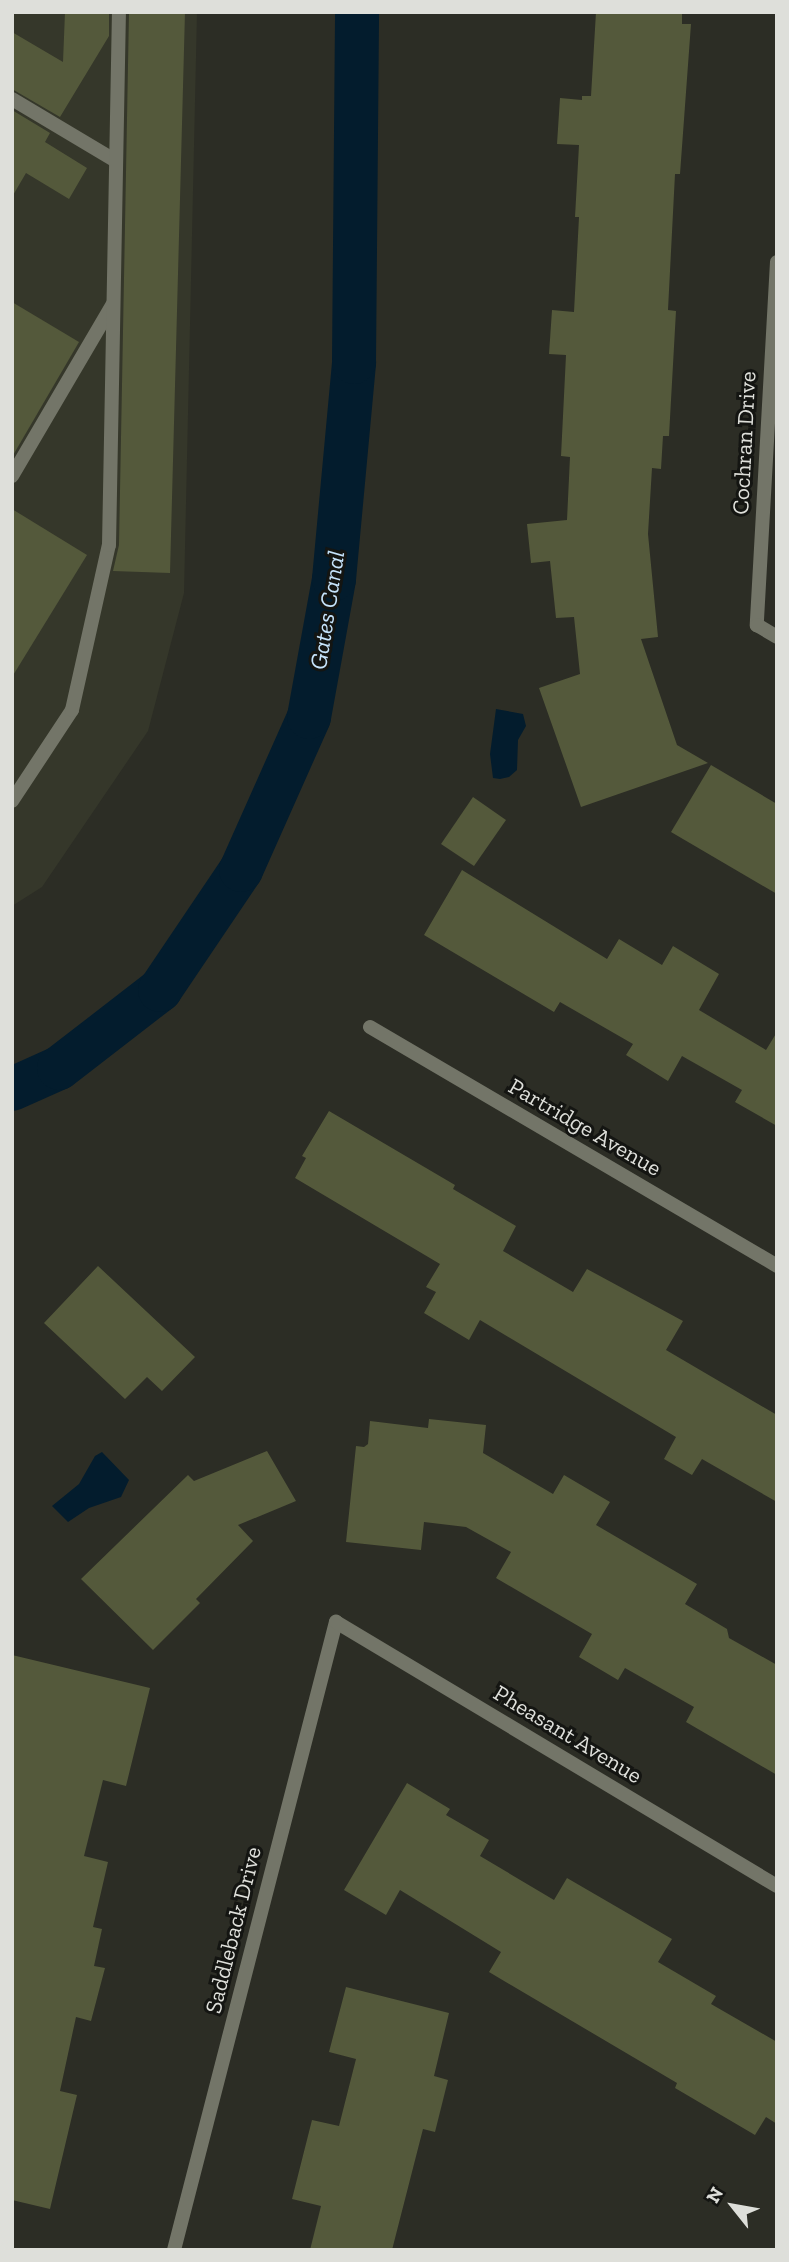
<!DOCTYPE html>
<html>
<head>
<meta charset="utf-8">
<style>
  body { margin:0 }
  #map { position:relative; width:789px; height:2262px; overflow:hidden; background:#2c2d25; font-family:"Zilla Slab",serif }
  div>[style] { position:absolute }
  .built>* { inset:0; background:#35372a }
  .water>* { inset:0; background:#031c2d }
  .canal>* { height:44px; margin:-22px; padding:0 22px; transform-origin:22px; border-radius:22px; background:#031c2d }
  .building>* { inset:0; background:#54593b }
  .service>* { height:14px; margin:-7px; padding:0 7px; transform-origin:7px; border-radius:7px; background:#737568 }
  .minor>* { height:14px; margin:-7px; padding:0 7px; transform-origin:7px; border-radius:7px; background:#737568 }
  span { translate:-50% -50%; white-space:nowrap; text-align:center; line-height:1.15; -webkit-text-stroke:6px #141512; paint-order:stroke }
  .street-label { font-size:23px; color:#dedfda }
  .water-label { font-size:24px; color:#c6e4fc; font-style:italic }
  .frame { position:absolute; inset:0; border:14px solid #dedfda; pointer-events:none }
  .north { position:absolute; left:698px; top:2171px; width:70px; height:70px; -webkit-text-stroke:5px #141512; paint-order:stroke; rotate:301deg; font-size:19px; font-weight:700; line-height:28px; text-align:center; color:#dedfda }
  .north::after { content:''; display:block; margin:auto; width:24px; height:32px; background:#dedfda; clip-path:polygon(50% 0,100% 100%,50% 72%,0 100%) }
</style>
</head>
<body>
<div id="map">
  <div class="built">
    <div style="clip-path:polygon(12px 12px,197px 12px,184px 593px,148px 731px,42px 887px,12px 906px)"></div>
  </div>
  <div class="water">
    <div style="clip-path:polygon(496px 709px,523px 714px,526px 726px,518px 740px,517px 770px,509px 777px,500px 779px,493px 778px,490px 754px)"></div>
    <div style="clip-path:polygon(102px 1452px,129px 1480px,121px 1497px,89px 1508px,68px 1522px,52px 1506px,79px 1484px,95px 1456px)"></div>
  </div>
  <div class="canal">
    <div style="left:12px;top:1089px;width:51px;rotate:-24.1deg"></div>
    <div style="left:59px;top:1068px;width:128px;rotate:-37.7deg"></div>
    <div style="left:160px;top:990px;width:145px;rotate:-56deg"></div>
    <div style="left:241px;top:870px;width:167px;rotate:-66deg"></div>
    <div style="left:309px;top:717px;width:140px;rotate:-79.7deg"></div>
    <div style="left:334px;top:579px;width:218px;rotate:-84.7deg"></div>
    <div style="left:354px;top:362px;width:350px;rotate:-89.5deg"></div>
  </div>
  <div class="building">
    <div style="clip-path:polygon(65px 12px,109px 12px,109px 36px,60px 117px,12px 89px,12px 32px,63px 62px)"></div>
    <div style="clip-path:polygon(129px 12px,185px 12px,170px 573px,113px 571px,119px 545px)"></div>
    <div style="clip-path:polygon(596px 12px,682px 12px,682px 24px,691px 24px,680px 174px,675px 174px,668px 310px,676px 311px,669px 436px,663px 436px,661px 469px,652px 468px,648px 534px,658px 637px,641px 639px,677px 745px,708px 763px,581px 807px,539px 688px,580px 674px,574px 617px,556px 618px,550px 561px,531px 563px,527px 524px,567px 520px,570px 457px,561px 456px,566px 355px,549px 354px,552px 310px,574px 312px,579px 217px,575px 217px,579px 145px,557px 144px,560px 98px,582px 100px,582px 96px,591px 96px)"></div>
    <div style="clip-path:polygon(12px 110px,50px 133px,45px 142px,87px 168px,69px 199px,26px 173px,12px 197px)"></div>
    <div style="clip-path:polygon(12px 302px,79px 342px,12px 457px)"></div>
    <div style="clip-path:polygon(12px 509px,87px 555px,12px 677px)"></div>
    <div style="clip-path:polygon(711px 765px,777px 804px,777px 894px,671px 832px)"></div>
    <div style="clip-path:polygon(473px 797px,506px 820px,474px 866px,441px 844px)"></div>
    <div style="clip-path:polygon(462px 870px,607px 959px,619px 939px,662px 965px,673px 946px,719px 974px,699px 1010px,766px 1050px,777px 1032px,777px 1126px,735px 1102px,742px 1090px,682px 1056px,668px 1081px,626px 1055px,633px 1044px,560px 1002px,554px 1012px,424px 935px)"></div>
    <div style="clip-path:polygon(329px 1111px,455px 1185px,453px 1189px,516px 1226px,503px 1251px,573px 1292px,587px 1269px,683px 1321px,666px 1350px,777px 1415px,777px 1502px,702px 1459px,692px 1475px,664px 1459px,676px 1437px,480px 1320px,469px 1340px,424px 1313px,436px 1292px,426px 1287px,440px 1264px,295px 1178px,306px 1158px,302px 1156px)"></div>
    <div style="clip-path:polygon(98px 1266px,195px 1357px,162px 1391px,147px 1377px,125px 1399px,44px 1323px)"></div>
    <div style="clip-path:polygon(429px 1419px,486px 1425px,483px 1453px,553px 1494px,564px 1475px,610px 1502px,596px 1525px,697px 1584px,685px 1604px,727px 1629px,729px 1638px,777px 1665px,777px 1775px,686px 1722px,694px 1707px,625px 1668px,618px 1680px,579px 1657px,592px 1634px,496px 1578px,511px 1552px,466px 1527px,424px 1522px,421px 1550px,346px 1542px,356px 1446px,364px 1447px,368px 1444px,370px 1421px,428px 1428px)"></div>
    <div style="clip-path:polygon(267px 1451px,296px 1501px,238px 1525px,253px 1541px,196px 1599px,200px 1603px,153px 1650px,81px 1579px,188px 1475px,194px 1481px)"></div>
    <div style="clip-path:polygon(12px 1655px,150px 1688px,126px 1786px,103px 1780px,84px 1856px,108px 1862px,93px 1927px,102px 1929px,94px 1966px,105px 1968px,91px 2021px,76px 2017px,60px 2091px,77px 2095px,50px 2209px,12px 2200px)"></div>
    <div style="clip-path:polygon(407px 1783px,450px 1809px,446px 1815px,489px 1840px,480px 1856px,554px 1900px,567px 1878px,672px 1939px,658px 1962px,716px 1996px,711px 2004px,777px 2042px,777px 2124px,766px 2117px,755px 2135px,675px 2088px,677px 2083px,489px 1972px,501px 1952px,400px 1890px,386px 1915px,344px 1890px)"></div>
    <div style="clip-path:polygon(346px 1987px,449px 2013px,434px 2076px,448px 2080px,435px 2132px,423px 2129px,392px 2250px,310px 2250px,321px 2206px,292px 2199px,312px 2120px,339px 2126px,356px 2059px,329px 2052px)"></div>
  </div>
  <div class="service">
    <div style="left:12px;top:99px;width:121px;rotate:30.8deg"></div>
    <div style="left:12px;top:476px;width:199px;rotate:-59.6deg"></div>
    <div style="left:12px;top:801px;width:109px;rotate:-56.6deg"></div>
    <div style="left:72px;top:710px;width:169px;rotate:-77.4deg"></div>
    <div style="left:109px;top:545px;width:533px;rotate:-88.93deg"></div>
  </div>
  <div class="minor">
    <div style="left:777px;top:262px;width:364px;rotate:93.2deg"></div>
    <div style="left:757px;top:625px;width:23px;rotate:31deg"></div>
    <div style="left:370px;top:1027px;width:472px;rotate:30.4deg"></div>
    <div style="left:174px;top:2250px;width:649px;rotate:-75.54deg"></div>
    <div style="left:336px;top:1622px;width:514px;rotate:30.91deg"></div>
  </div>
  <div class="street-label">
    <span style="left:744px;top:443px;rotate:-87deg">Cochran Drive</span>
    <span style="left:585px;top:1127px;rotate:30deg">Partridge Avenue</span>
    <span style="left:568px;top:1734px;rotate:31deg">Pheasant Avenue</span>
    <span style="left:233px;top:1930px;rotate:-76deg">Saddleback Drive</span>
  </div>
  <div class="water-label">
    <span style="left:327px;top:610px;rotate:-81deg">Gates Canal</span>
  </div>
  <div class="frame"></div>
  <div class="north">N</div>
</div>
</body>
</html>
